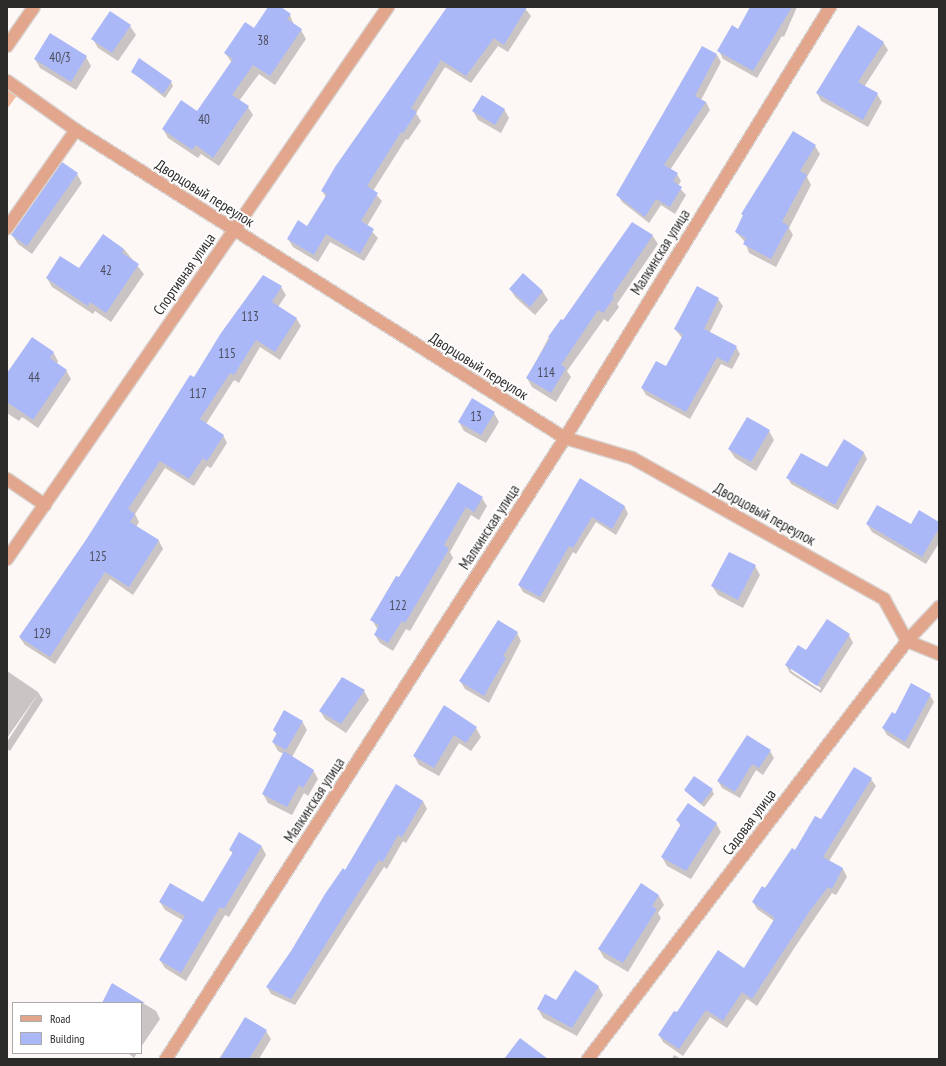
<!DOCTYPE html>
<html>
<head>
<meta charset="utf-8">
<style>
  body { margin:0 }
  #map { position:relative; width:946px; height:1066px; overflow:hidden; background:#fdf7f5; font-family:"PT Sans Narrow",sans-serif }
  div>[style] { position:absolute }
  .green>* { inset:0; background:#f3bba2 }
  .shadow>* { inset:0; background:#0003 }
  .building>* { inset:0; background:#abb8f8 }
  .roads { filter:drop-shadow(1px 0 #d8d2d0) drop-shadow(-1px 0 #d8d2d0) drop-shadow(0 1px #d8d2d0) drop-shadow(0 -1px #d8d2d0) }
  .minor>* { height:12px; margin:-6px; padding:0 6px; transform-origin:6px; border-radius:6px; background:#e1a68c }
  span { translate:-50% -50%; white-space:nowrap; text-align:center; line-height:1.15; -webkit-text-stroke:3.5px #fff; paint-order:stroke }
  .number-label { font-size:13px; color:#4c4e5e }
  .number-label span { -webkit-text-stroke-width:0 }
  .street-label { font-size:15px; color:#2d2b2a }
  .frame { position:absolute; inset:0; border:8px solid #2d2b2a; pointer-events:none }
  .legend { position:absolute; left:12px; top:1002px; width:130px; height:52px; box-sizing:border-box; background:#fff; border:1px solid #abaaaa; margin:0; padding:5px 7px; list-style:none; font-size:12px; color:#2d2b2a }
  .legend li { display:flex; align-items:center; gap:8px; height:20px }
  .legend b { width:20px; border:1px solid #abaaaa }
</style>
</head>
<body>
<div id="map">
  <div class="green">
    <div style="clip-path:polygon(7px 81px,21px 90px,7px 109px)"></div>
  </div>
  <div class="shadow">
    <div style="clip-path:polygon(269px 7px,279px 7px,290px 15px,294px 25px,301px 30px,306px 39px,275px 85px,259px 74px,239px 101px,248px 107px,253px 115px,219px 166px,201px 154px,198px 158px,168px 138px,163px 129px,197px 113px,232px 63px,225px 53px,254px 29px)"></div>
    <div style="clip-path:polygon(449px 7px,524px 7px,531px 16px,508px 52px,498px 46px,471px 83px,445px 67px,416px 113px,421px 121px,408px 140px,406px 139px,373px 191px,382px 201px,367px 226px,378px 238px,364px 261px,330px 242px,318px 262px,293px 247px,288px 239px,308px 227px,326px 197px,322px 191px,336px 168px)"></div>
    <div style="clip-path:polygon(751px 7px,797px 7px,784px 37px,782px 36px,757px 78px,723px 59px,719px 51px,738px 30px)"></div>
    <div style="clip-path:polygon(130px 26px,136px 35px,118px 61px,98px 48px,93px 39px)"></div>
    <div style="clip-path:polygon(883px 42px,888px 50px,864px 87px,877px 94px,882px 102px,868px 127px,821px 101px,817px 93px)"></div>
    <div style="clip-path:polygon(702px 48px,717px 55px,721px 62px,701px 100px,706px 102px,710px 110px,670px 170px,677px 174px,681px 181px,678px 186px,686px 195px,675px 214px,661px 205px,649px 223px,622px 202px,618px 195px)"></div>
    <div style="clip-path:polygon(86px 57px,91px 66px,76px 90px,40px 68px,35px 59px)"></div>
    <div style="clip-path:polygon(132px 72px,171px 82px,173px 86px,165px 98px)"></div>
    <div style="clip-path:polygon(504px 109px,509px 118px,501px 133px,478px 120px,473px 111px)"></div>
    <div style="clip-path:polygon(815px 146px,820px 154px,807px 177px,811px 185px,789px 228px,793px 235px,776px 267px,749px 253px,745px 242px,736px 232px,744px 217px,742px 214px)"></div>
    <div style="clip-path:polygon(77px 174px,82px 183px,32px 254px,18px 244px,12px 235px)"></div>
    <div style="clip-path:polygon(652px 235px,658px 244px,617px 304px,619px 307px,608px 322px,604px 319px,567px 371px,571px 377px,556px 402px,532px 387px,527px 378px,549px 337px)"></div>
    <div style="clip-path:polygon(124px 249px,144px 274px,111px 322px,95px 311px,93px 314px,52px 287px,47px 278px,79px 269px)"></div>
    <div style="clip-path:polygon(523px 274px,543px 292px,548px 300px,535px 315px,516px 298px,510px 289px)"></div>
    <div style="clip-path:polygon(281px 287px,286px 295px,278px 307px,296px 318px,301px 326px,280px 360px,260px 347px,239px 383px,234px 380px,206px 424px,223px 435px,227px 443px,211px 468px,207px 466px,194px 486px,165px 468px,135px 514px,139px 522px,136px 527px,159px 541px,163px 549px,133px 595px,110px 579px,55px 664px,25px 645px,20px 638px,194px 379px)"></div>
    <div style="clip-path:polygon(718px 299px,723px 306px,710px 332px,736px 347px,740px 354px,732px 369px,721px 364px,690px 419px,646px 395px,642px 388px,666px 368px,682px 338px,675px 329px)"></div>
    <div style="clip-path:polygon(53px 352px,58px 361px,57px 364px,66px 370px,71px 379px,38px 428px,22px 417px,19px 421px,7px 413px,7px 375px)"></div>
    <div style="clip-path:polygon(494px 413px,499px 422px,486px 443px,464px 431px,459px 422px)"></div>
    <div style="clip-path:polygon(769px 431px,774px 440px,756px 471px,735px 458px,729px 449px)"></div>
    <div style="clip-path:polygon(844px 441px,864px 453px,867px 459px,838px 510px,791px 484px,788px 478px,827px 468px)"></div>
    <div style="clip-path:polygon(580px 479px,625px 507px,628px 514px,616px 535px,596px 522px,576px 554px,573px 552px,544px 603px,523px 592px,519px 585px)"></div>
    <div style="clip-path:polygon(458px 483px,482px 498px,487px 506px,479px 520px,471px 515px,450px 552px,453px 558px,410px 631px,406px 629px,393px 651px,380px 643px,375px 635px,378px 630px,372px 620px)"></div>
    <div style="clip-path:polygon(939px 523px,939px 543px,926px 564px,872px 532px,867px 524px,911px 525px)"></div>
    <div style="clip-path:polygon(755px 566px,760px 575px,743px 608px,718px 595px,712px 586px)"></div>
    <div style="clip-path:polygon(517px 633px,521px 641px,489px 703px,465px 689px,460px 681px)"></div>
    <div style="clip-path:polygon(evenodd,849px 635px,853px 643px,821px 693px,790px 673px,786px 665px,806px 652px,849px 635px,791px 668px,821px 688px,820px 690px,791px 671px,791px 668px)"></div>
    <div style="clip-path:polygon(7px 671px,38px 692px,43px 700px,10px 751px,7px 749px,7px 742px,38px 694px,7px 738px)"></div>
    <div style="clip-path:polygon(364px 691px,369px 700px,346px 733px,325px 719px,320px 711px,328px 698px)"></div>
    <div style="clip-path:polygon(930px 695px,934px 702px,909px 749px,887px 735px,883px 728px)"></div>
    <div style="clip-path:polygon(444px 707px,476px 728px,481px 737px,471px 751px,459px 743px,439px 776px,419px 765px,414px 756px)"></div>
    <div style="clip-path:polygon(302px 721px,307px 730px,292px 757px,313px 770px,318px 779px,308px 796px,304px 793px,292px 815px,268px 803px,263px 794px,284px 754px,278px 751px,273px 742px,277px 735px,274px 730px)"></div>
    <div style="clip-path:polygon(770px 751px,774px 758px,763px 775px,756px 770px,740px 798px,722px 788px,718px 781px)"></div>
    <div style="clip-path:polygon(871px 779px,876px 786px,829px 861px,843px 869px,847px 877px,836px 895px,832px 893px,795px 947px,757px 1006px,747px 999px,727px 1028px,710px 1017px,683px 1056px,663px 1042px,659px 1035px,677px 1014px,744px 969px,774px 921px,757px 909px,753px 902px,821px 820px)"></div>
    <div style="clip-path:polygon(397px 786px,423px 801px,427px 809px,406px 843px,403px 841px,387px 869px,384px 867px,295px 1005px,271px 994px,267px 987px,346px 871px)"></div>
    <div style="clip-path:polygon(712px 790px,714px 794px,704px 807px,685px 791px)"></div>
    <div style="clip-path:polygon(677px 820px,716px 823px,721px 832px,691px 879px,667px 866px,662px 857px,681px 827px)"></div>
    <div style="clip-path:polygon(262px 847px,266px 855px,229px 917px,225px 915px,186px 981px,165px 968px,160px 960px,184px 921px,165px 910px,160px 902px,203px 903px,233px 854px,230px 850px)"></div>
    <div style="clip-path:polygon(642px 884px,659px 896px,664px 905px,658px 913px,661px 918px,628px 972px,604px 958px,599px 949px)"></div>
    <div style="clip-path:polygon(113px 985px,156px 1011px,160px 1019px,141px 1047px,141px 1003px,105px 1003px)"></div>
    <div style="clip-path:polygon(598px 986px,603px 995px,577px 1036px,543px 1018px,538px 1009px)"></div>
    <div style="clip-path:polygon(245px 1018px,266px 1031px,271px 1039px,259px 1059px,219px 1059px)"></div>
    <div style="clip-path:polygon(128px 1053px,137px 1053px,134px 1058px)"></div>
    <div style="clip-path:polygon(674px 1055px,681px 1059px,672px 1059px)"></div>
  </div>
  <div class="building">
    <div style="clip-path:polygon(268px 7px,281px 7px,291px 14px,287px 19px,302px 29px,270px 76px,253px 65px,232px 95px,249px 106px,213px 158px,196px 145px,192px 150px,162px 129px,181px 100px,197px 111px,233px 59px,224px 53px,245px 22px,254px 28px)"></div>
    <div style="clip-path:polygon(447px 7px,527px 7px,504px 45px,494px 38px,466px 76px,441px 60px,411px 108px,417px 112px,403px 133px,401px 132px,367px 186px,378px 193px,361px 221px,374px 229px,360px 254px,326px 234px,314px 255px,287px 239px,298px 220px,307px 226px,327px 194px,321px 191px,335px 167px)"></div>
    <div style="clip-path:polygon(750px 7px,792px 7px,753px 71px,717px 51px,732px 25px,738px 29px)"></div>
    <div style="clip-path:polygon(110px 11px,131px 25px,112px 53px,91px 39px)"></div>
    <div style="clip-path:polygon(858px 25px,884px 42px,858px 82px,878px 93px,863px 120px,816px 93px)"></div>
    <div style="clip-path:polygon(50px 33px,87px 56px,71px 82px,34px 59px)"></div>
    <div style="clip-path:polygon(702px 46px,717px 54px,695px 96px,706px 102px,664px 165px,678px 173px,673px 181px,682px 187px,670px 207px,656px 199px,645px 217px,616px 195px)"></div>
    <div style="clip-path:polygon(139px 58px,172px 81px,163px 94px,131px 72px)"></div>
    <div style="clip-path:polygon(482px 95px,505px 109px,495px 125px,472px 111px)"></div>
    <div style="clip-path:polygon(793px 131px,816px 145px,800px 171px,807px 175px,782px 222px,789px 226px,771px 259px,743px 244px,746px 238px,735px 232px,743px 215px,741px 214px)"></div>
    <div style="clip-path:polygon(62px 162px,78px 173px,27px 246px,11px 235px)"></div>
    <div style="clip-path:polygon(632px 222px,653px 235px,612px 296px,614px 298px,603px 313px,598px 310px,561px 365px,566px 368px,551px 393px,526px 378px,550px 338px,548px 337px,561px 319px,563px 320px)"></div>
    <div style="clip-path:polygon(103px 234px,124px 249px,122px 253px,139px 264px,106px 313px,90px 302px,88px 306px,46px 278px,60px 256px,79px 268px)"></div>
    <div style="clip-path:polygon(523px 273px,543px 291px,530px 307px,509px 289px)"></div>
    <div style="clip-path:polygon(263px 275px,282px 286px,272px 302px,297px 318px,275px 352px,256px 340px,234px 375px,230px 373px,200px 419px,224px 435px,207px 461px,203px 458px,189px 479px,160px 461px,128px 509px,135px 514px,130px 522px,159px 540px,129px 587px,105px 572px,50px 657px,19px 637px,86px 540px,190px 375px,194px 377px,221px 333px)"></div>
    <div style="clip-path:polygon(697px 286px,719px 298px,704px 329px,737px 346px,728px 363px,717px 357px,686px 412px,641px 388px,656px 361px,666px 366px,683px 335px,674px 329px)"></div>
    <div style="clip-path:polygon(32px 337px,54px 352px,50px 358px,67px 370px,33px 420px,7px 402px,7px 373px)"></div>
    <div style="clip-path:polygon(472px 398px,495px 412px,481px 435px,458px 422px)"></div>
    <div style="clip-path:polygon(747px 417px,770px 430px,751px 462px,728px 449px)"></div>
    <div style="clip-path:polygon(844px 439px,864px 452px,835px 505px,786px 478px,801px 453px,827px 467px)"></div>
    <div style="clip-path:polygon(580px 478px,625px 506px,612px 529px,592px 517px,573px 548px,569px 546px,540px 597px,518px 585px)"></div>
    <div style="clip-path:polygon(458px 482px,483px 497px,474px 512px,466px 507px,444px 545px,449px 549px,405px 623px,402px 621px,388px 643px,374px 635px,379px 625px,370px 620px,396px 576px,399px 577px)"></div>
    <div style="clip-path:polygon(877px 505px,911px 524px,919px 510px,939px 522px,939px 528px,922px 557px,866px 524px)"></div>
    <div style="clip-path:polygon(729px 552px,756px 565px,738px 600px,711px 586px)"></div>
    <div style="clip-path:polygon(827px 619px,850px 634px,817px 686px,785px 665px,798px 645px,806px 650px)"></div>
    <div style="clip-path:polygon(498px 620px,518px 632px,503px 656px,506px 658px,484px 696px,459px 681px)"></div>
    <div style="clip-path:polygon(342px 677px,365px 690px,341px 724px,319px 711px)"></div>
    <div style="clip-path:polygon(911px 683px,931px 694px,905px 742px,882px 728px,892px 712px,895px 714px)"></div>
    <div style="clip-path:polygon(444px 705px,477px 727px,466px 743px,454px 735px,434px 768px,413px 756px)"></div>
    <div style="clip-path:polygon(284px 710px,303px 721px,286px 750px,272px 742px,277px 733px,273px 730px)"></div>
    <div style="clip-path:polygon(747px 735px,771px 750px,759px 768px,752px 764px,735px 792px,717px 781px)"></div>
    <div style="clip-path:polygon(284px 751px,314px 770px,303px 788px,299px 785px,287px 807px,262px 794px)"></div>
    <div style="clip-path:polygon(854px 767px,872px 778px,823px 857px,843px 868px,832px 889px,828px 887px,809px 912px,752px 999px,742px 992px,723px 1021px,706px 1010px,679px 1049px,658px 1035px,674px 1011px,677px 1012px,718px 950px,744px 968px,775px 918px,752px 902px,762px 886px,765px 888px,792px 848px,795px 850px,815px 816px,821px 819px)"></div>
    <div style="clip-path:polygon(694px 776px,713px 789px,701px 804px,684px 790px)"></div>
    <div style="clip-path:polygon(396px 784px,423px 801px,402px 837px,398px 835px,383px 862px,379px 860px,291px 999px,266px 987px,291px 951px,325px 894px,343px 868px,345px 870px)"></div>
    <div style="clip-path:polygon(688px 803px,717px 823px,686px 871px,661px 857px,681px 824px,676px 820px)"></div>
    <div style="clip-path:polygon(239px 832px,262px 846px,224px 909px,220px 907px,181px 973px,159px 960px,185px 916px,159px 902px,170px 883px,203px 902px,233px 852px,229px 850px)"></div>
    <div style="clip-path:polygon(641px 883px,659px 895px,652px 906px,657px 909px,623px 963px,598px 949px)"></div>
    <div style="clip-path:polygon(575px 970px,599px 986px,572px 1028px,537px 1009px,545px 994px,556px 1000px)"></div>
    <div style="clip-path:polygon(112px 983px,145px 1003px,102px 1003px)"></div>
    <div style="clip-path:polygon(245px 1017px,267px 1030px,249px 1059px,220px 1059px)"></div>
    <div style="clip-path:polygon(520px 1038px,548px 1059px,504px 1059px)"></div>
  </div>
  <div class="roads">
    <div class="minor">
      <div style="left:7px;top:46px;width:47px;rotate:-55.3deg"></div>
      <div style="left:7px;top:81px;width:85px;rotate:35.4deg"></div>
      <div style="left:76px;top:130px;width:578px;rotate:32.21deg"></div>
      <div style="left:565px;top:438px;width:70px;rotate:16.6deg"></div>
      <div style="left:632px;top:458px;width:289px;rotate:29.2deg"></div>
      <div style="left:884px;top:599px;width:48px;rotate:61.3deg"></div>
      <div style="left:907px;top:641px;width:35px;rotate:22deg"></div>
      <div style="left:7px;top:228px;width:120px;rotate:-54.9deg"></div>
      <div style="left:7px;top:479px;width:46px;rotate:34.4deg"></div>
      <div style="left:7px;top:559px;width:671px;rotate:-55.39deg"></div>
      <div style="left:166px;top:1059px;width:738px;rotate:-57.28deg"></div>
      <div style="left:565px;top:438px;width:506px;rotate:-58.41deg"></div>
      <div style="left:588px;top:1059px;width:526px;rotate:-52.65deg"></div>
      <div style="left:907px;top:641px;width:47px;rotate:-46.7deg"></div>
    </div>
  </div>
  <div class="number-label">
    <span style="left:263px;top:41px">38</span>
    <span style="left:60px;top:58px">40/3</span>
    <span style="left:204px;top:120px">40</span>
    <span style="left:106px;top:271px">42</span>
    <span style="left:250px;top:317px">113</span>
    <span style="left:227px;top:354px">115</span>
    <span style="left:546px;top:373px">114</span>
    <span style="left:34px;top:378px">44</span>
    <span style="left:198px;top:394px">117</span>
    <span style="left:476px;top:417px">13</span>
    <span style="left:98px;top:557px">125</span>
    <span style="left:398px;top:606px">122</span>
    <span style="left:42px;top:634px">129</span>
  </div>
  <div class="street-label">
    <span style="left:205px;top:193px;rotate:32deg">Дворцовый переулок</span>
    <span style="left:660px;top:252px;rotate:-58deg">Малкинская улица</span>
    <span style="left:184px;top:274px;rotate:-55deg">Спортивная улица</span>
    <span style="left:479px;top:366px;rotate:32deg">Дворцовый переулок</span>
    <span style="left:765px;top:514px;rotate:29deg">Дворцовый переулок</span>
    <span style="left:489px;top:527px;rotate:-57deg">Малкинская улица</span>
    <span style="left:314px;top:800px;rotate:-57deg">Малкинская улица</span>
    <span style="left:749px;top:822px;rotate:-53deg">Садовая улица</span>
  </div>
  <div class="frame"></div>
  <ul class="legend">
  <li><b style="height:5px;background:#e1a68c"></b>Road</li>
  <li><b style="height:11px;background:#abb8f8"></b>Building</li>
  </ul>
</div>
</body>
</html>
